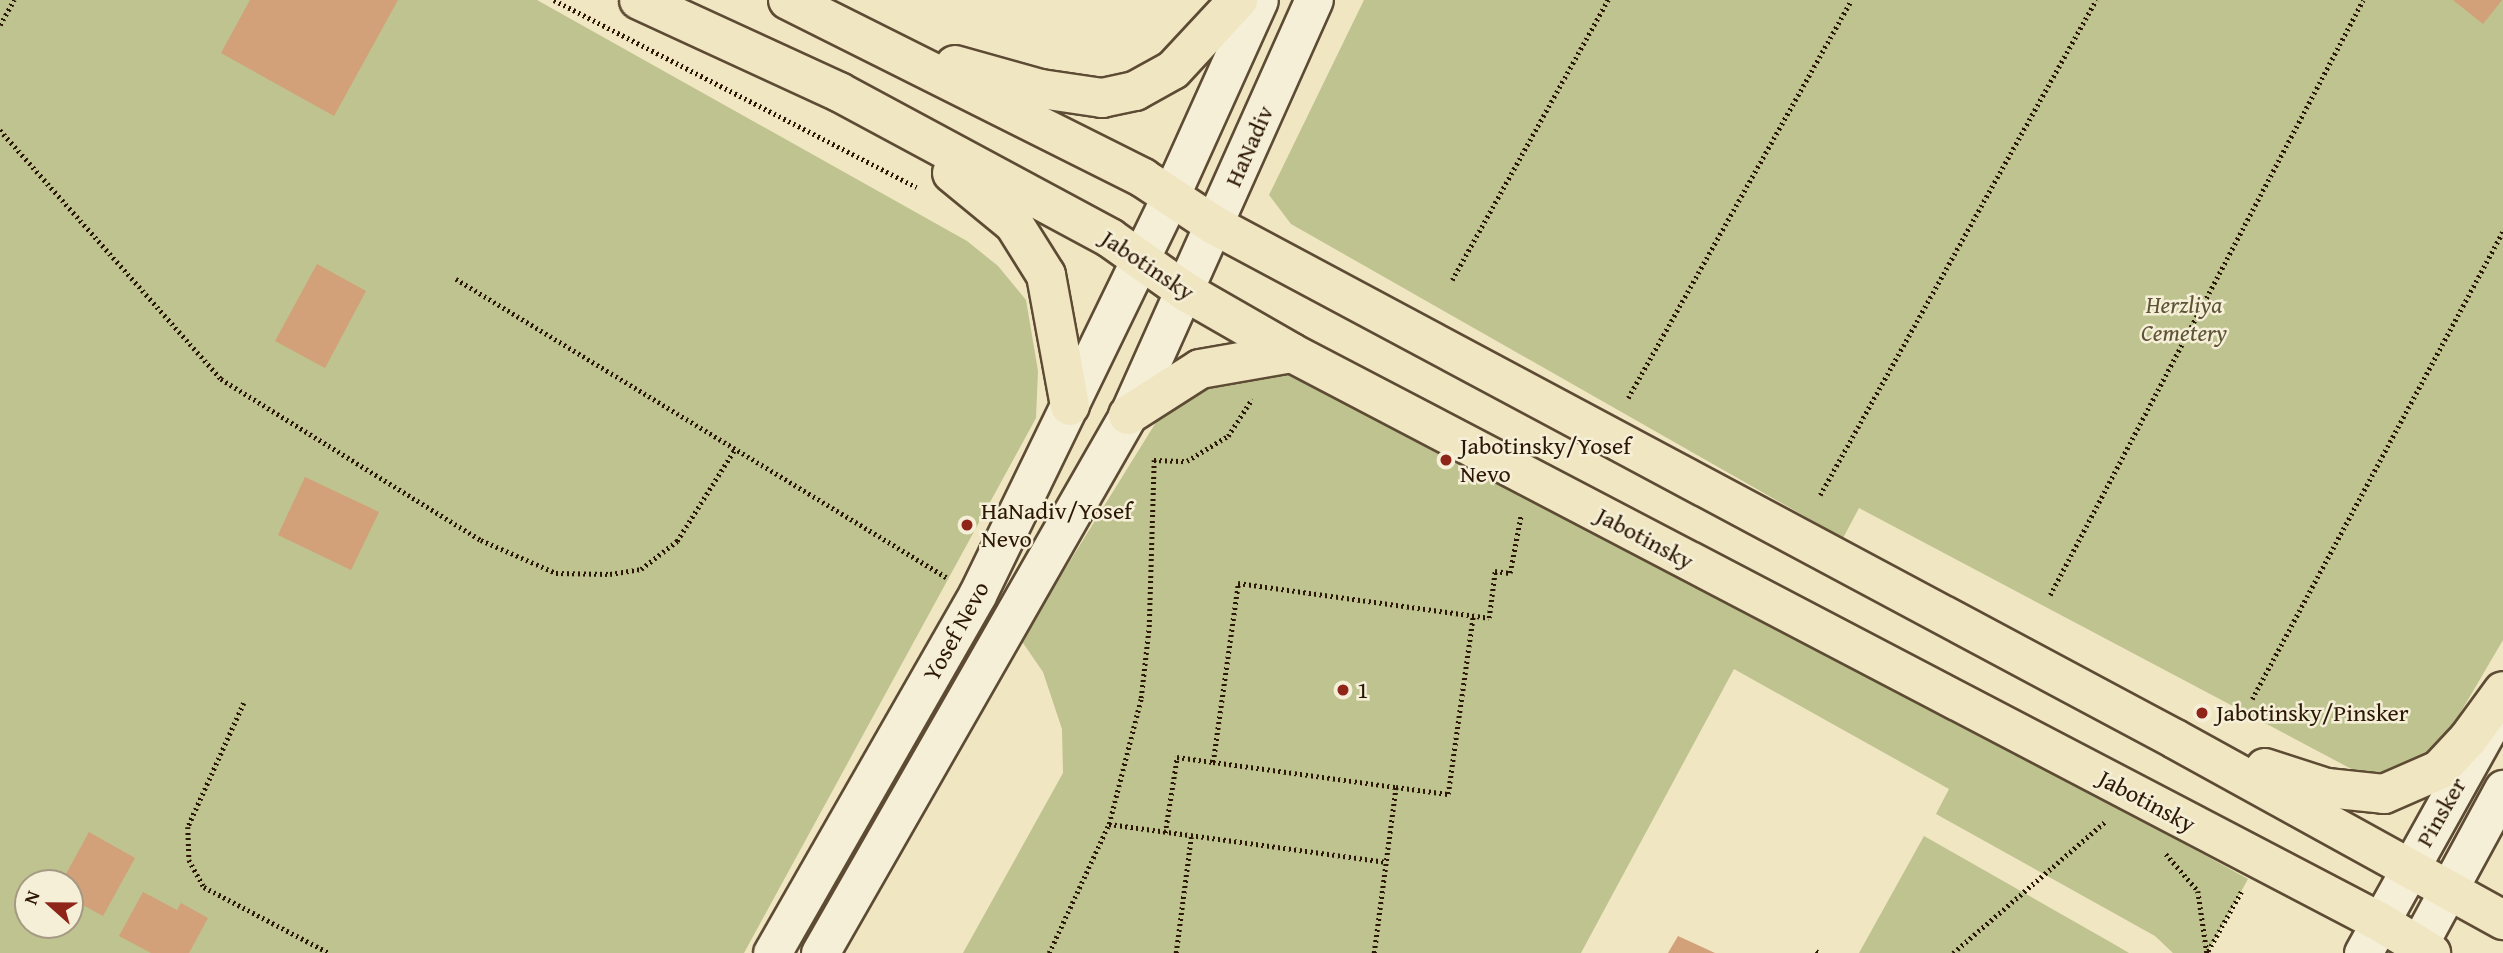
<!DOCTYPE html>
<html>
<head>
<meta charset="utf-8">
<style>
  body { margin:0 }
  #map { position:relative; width:2503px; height:953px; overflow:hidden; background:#f0e6c2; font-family:"Gentium Book Plus",serif }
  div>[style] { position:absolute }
  .green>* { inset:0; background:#bec38f }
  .building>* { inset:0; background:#d2a079 }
  .path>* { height:4.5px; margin-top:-2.25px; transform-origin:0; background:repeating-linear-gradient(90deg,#2c1704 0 2px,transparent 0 5.5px) }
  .roads { filter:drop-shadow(2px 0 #5d4b34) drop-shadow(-2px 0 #5d4b34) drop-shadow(0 2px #5d4b34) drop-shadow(0 -2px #5d4b34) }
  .minor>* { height:37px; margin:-18.5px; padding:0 18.5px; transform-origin:18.5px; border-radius:18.5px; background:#f5efd7 }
  .major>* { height:38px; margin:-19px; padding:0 19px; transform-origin:19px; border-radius:19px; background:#f0e6c2 }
  .dots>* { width:19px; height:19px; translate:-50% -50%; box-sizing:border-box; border:4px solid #f5efd7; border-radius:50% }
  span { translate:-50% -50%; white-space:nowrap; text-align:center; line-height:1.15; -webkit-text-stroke:5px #f5efd7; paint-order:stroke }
  .street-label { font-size:24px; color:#2c1704 }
  .park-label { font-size:24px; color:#5f5335; font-style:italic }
  .poi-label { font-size:24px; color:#2c1704 }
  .left { translate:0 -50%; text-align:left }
  .north { position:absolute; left:14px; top:869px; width:70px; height:70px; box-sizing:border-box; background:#f5efd7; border:2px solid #a59983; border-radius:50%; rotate:291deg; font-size:19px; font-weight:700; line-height:28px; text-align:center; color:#2c1704 }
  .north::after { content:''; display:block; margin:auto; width:24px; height:32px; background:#8f2418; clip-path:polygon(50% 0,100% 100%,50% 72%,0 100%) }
</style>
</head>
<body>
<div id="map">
  <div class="green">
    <div style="clip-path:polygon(evenodd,0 0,537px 0,967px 241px,998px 266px,1026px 300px,1038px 371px,1036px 418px,744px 953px,0 953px,0 0,28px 883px,70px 883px,70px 925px,28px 925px,28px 883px)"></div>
    <div style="clip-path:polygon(1364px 0,2503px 0,2503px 640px,2445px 739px,2421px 763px,2393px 775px,2359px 773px,1859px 508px,1843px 538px,1291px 224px,1269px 195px)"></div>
    <div style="clip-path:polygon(1290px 371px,1990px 737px,2248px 879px,2207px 953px,2173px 953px,2155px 936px,1936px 814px,1949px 789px,1734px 669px,1581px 953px,963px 953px,1063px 773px,1062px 729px,1043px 672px,1021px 640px,1163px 411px,1220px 381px)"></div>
    <div style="clip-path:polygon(1924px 836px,2112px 943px,2129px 953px,1859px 953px)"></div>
  </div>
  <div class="building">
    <div style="clip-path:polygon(250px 0,398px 0,334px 116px,221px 53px)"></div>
    <div style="clip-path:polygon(2453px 0,2502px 0,2483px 24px)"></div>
    <div style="clip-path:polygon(317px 264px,366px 291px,325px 368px,275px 341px)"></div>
    <div style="clip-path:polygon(305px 477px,379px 512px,351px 570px,278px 535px)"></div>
    <div style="clip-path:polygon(89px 832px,135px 858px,103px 916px,70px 898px,70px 883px,61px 883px)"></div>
    <div style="clip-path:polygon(143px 892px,177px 910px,181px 903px,208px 918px,189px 953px,151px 953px,119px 936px)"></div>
    <div style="clip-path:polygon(1678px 936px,1715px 953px,1668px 953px)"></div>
  </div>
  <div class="path">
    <div style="left:554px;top:0;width:408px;rotate:27.3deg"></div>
    <div style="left:0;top:25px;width:29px;rotate:-61deg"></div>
    <div style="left:0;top:130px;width:333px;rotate:48.4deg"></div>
    <div style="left:221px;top:379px;width:306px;rotate:31.8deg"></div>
    <div style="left:481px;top:540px;width:82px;rotate:23.7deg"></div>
    <div style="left:556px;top:573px;width:54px;rotate:1.1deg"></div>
    <div style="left:610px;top:574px;width:31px;rotate:-9deg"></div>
    <div style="left:641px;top:569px;width:46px;rotate:-37.9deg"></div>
    <div style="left:677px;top:541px;width:109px;rotate:-57.8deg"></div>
    <div style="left:456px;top:279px;width:574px;rotate:31.31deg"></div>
    <div style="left:1452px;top:280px;width:321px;rotate:-60.9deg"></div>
    <div style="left:1628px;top:398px;width:456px;rotate:-60.7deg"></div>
    <div style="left:1820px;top:495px;width:567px;rotate:-60.86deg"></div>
    <div style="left:2050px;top:595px;width:672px;rotate:-62.25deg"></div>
    <div style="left:2252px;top:699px;width:531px;rotate:-61.79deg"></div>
    <div style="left:244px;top:703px;width:136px;rotate:114.3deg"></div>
    <div style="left:188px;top:827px;width:33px;rotate:88deg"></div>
    <div style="left:189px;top:860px;width:31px;rotate:61deg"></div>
    <div style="left:204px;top:887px;width:141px;rotate:27.8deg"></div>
    <div style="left:1213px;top:762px;width:185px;rotate:7.8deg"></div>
    <div style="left:1109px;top:824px;width:280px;rotate:7.8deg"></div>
    <div style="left:1165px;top:833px;width:77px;rotate:-81deg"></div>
    <div style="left:1177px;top:757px;width:36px;rotate:8deg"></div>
    <div style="left:1213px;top:762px;width:181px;rotate:-82deg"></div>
    <div style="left:1238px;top:583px;width:253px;rotate:7.9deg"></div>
    <div style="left:1489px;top:618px;width:47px;rotate:-82.7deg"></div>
    <div style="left:1495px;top:571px;width:15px;rotate:8deg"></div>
    <div style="left:1510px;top:573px;width:59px;rotate:-79.3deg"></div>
    <div style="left:2166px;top:854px;width:49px;rotate:49.1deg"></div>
    <div style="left:2198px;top:891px;width:63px;rotate:81.7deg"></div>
    <div style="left:1816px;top:951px;width:4px;rotate:34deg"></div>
    <div style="left:2208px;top:951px;width:68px;rotate:-60.8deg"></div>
    <div style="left:1049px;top:953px;width:142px;rotate:-65.1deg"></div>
    <div style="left:1109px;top:824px;width:130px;rotate:-75.7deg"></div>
    <div style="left:1141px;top:698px;width:71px;rotate:-83.6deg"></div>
    <div style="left:1149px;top:627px;width:167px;rotate:-88.3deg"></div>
    <div style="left:1154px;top:460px;width:33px;rotate:2deg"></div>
    <div style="left:1187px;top:461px;width:48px;rotate:-31.4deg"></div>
    <div style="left:1228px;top:436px;width:44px;rotate:-57deg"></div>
    <div style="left:1176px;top:953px;width:117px;rotate:-82.6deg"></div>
    <div style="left:1374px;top:953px;width:167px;rotate:-82.5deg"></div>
    <div style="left:1396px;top:787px;width:52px;rotate:7.7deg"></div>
    <div style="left:1448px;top:794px;width:180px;rotate:-82deg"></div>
    <div style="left:1953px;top:953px;width:202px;rotate:-40.8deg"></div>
  </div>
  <div class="roads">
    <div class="minor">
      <div style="left:772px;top:953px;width:413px;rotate:-60.2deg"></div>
      <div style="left:977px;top:595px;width:440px;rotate:-64.1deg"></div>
      <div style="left:1169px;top:199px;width:218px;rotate:-65.7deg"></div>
      <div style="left:820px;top:953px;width:620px;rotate:-60.21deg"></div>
      <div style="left:1128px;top:415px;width:455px;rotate:-65.9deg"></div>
      <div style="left:2363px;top:953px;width:255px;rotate:-60.9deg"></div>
      <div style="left:2414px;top:953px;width:187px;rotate:-61.5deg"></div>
    </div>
    <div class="major">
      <div style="left:639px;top:0;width:220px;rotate:24.7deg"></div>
      <div style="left:839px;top:92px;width:308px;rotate:28.3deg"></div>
      <div style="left:1110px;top:238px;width:93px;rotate:35.4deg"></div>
      <div style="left:1186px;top:292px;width:122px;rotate:29.9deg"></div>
      <div style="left:1292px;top:353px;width:1228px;rotate:27.61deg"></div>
      <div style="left:2380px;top:922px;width:60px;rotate:31.3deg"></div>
      <div style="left:788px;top:0;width:397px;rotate:26.6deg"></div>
      <div style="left:1143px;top:178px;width:85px;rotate:33.5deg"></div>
      <div style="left:1214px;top:225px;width:1090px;rotate:28.14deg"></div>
      <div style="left:2175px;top:739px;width:375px;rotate:28.9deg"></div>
      <div style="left:955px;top:65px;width:89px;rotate:15.6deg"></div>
      <div style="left:1041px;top:89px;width:62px;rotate:8.4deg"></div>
      <div style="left:1102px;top:98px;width:34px;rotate:-12deg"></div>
      <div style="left:1135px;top:91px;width:43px;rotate:-28.9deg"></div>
      <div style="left:1173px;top:70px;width:96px;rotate:-47.1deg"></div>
      <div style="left:952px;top:173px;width:80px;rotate:39.4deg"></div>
      <div style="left:1014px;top:224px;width:60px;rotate:57.9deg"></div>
      <div style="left:1046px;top:275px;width:133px;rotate:79.6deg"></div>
      <div style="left:1128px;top:415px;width:85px;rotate:-32.6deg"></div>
      <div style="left:1200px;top:369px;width:93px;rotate:-9.9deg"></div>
      <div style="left:2265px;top:768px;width:65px;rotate:17.9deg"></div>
      <div style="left:2327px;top:788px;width:57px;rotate:6deg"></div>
      <div style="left:2384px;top:794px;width:60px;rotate:-23.6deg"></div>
      <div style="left:2439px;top:770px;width:42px;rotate:-46.9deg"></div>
      <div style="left:2468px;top:739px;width:59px;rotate:-53.9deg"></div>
    </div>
  </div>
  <div class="dots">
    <div style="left:1446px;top:460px;background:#8f2418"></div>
    <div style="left:967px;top:525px;background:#8f2418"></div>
    <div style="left:1343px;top:690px;background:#8f2418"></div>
    <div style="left:2202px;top:713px;background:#8f2418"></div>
  </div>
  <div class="street-label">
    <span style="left:1249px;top:146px;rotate:-66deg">HaNadiv</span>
    <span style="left:1148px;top:265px;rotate:34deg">Jabotinsky</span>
    <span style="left:1645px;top:538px;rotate:28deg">Jabotinsky</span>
    <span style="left:956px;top:631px;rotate:-61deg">Yosef Nevo</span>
    <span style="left:2147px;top:801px;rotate:28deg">Jabotinsky</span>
    <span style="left:2441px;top:812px;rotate:-60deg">Pinsker</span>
  </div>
  <div class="park-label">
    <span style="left:2184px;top:319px">Herzliya<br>Cemetery</span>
  </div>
  <div class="poi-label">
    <span class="left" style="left:1460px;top:460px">Jabotinsky/Yosef<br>Nevo</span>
    <span class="left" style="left:981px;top:525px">HaNadiv/Yosef<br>Nevo</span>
    <span class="left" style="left:1357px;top:690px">1</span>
    <span class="left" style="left:2216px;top:713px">Jabotinsky/Pinsker</span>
  </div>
  <div class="north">N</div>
</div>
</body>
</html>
